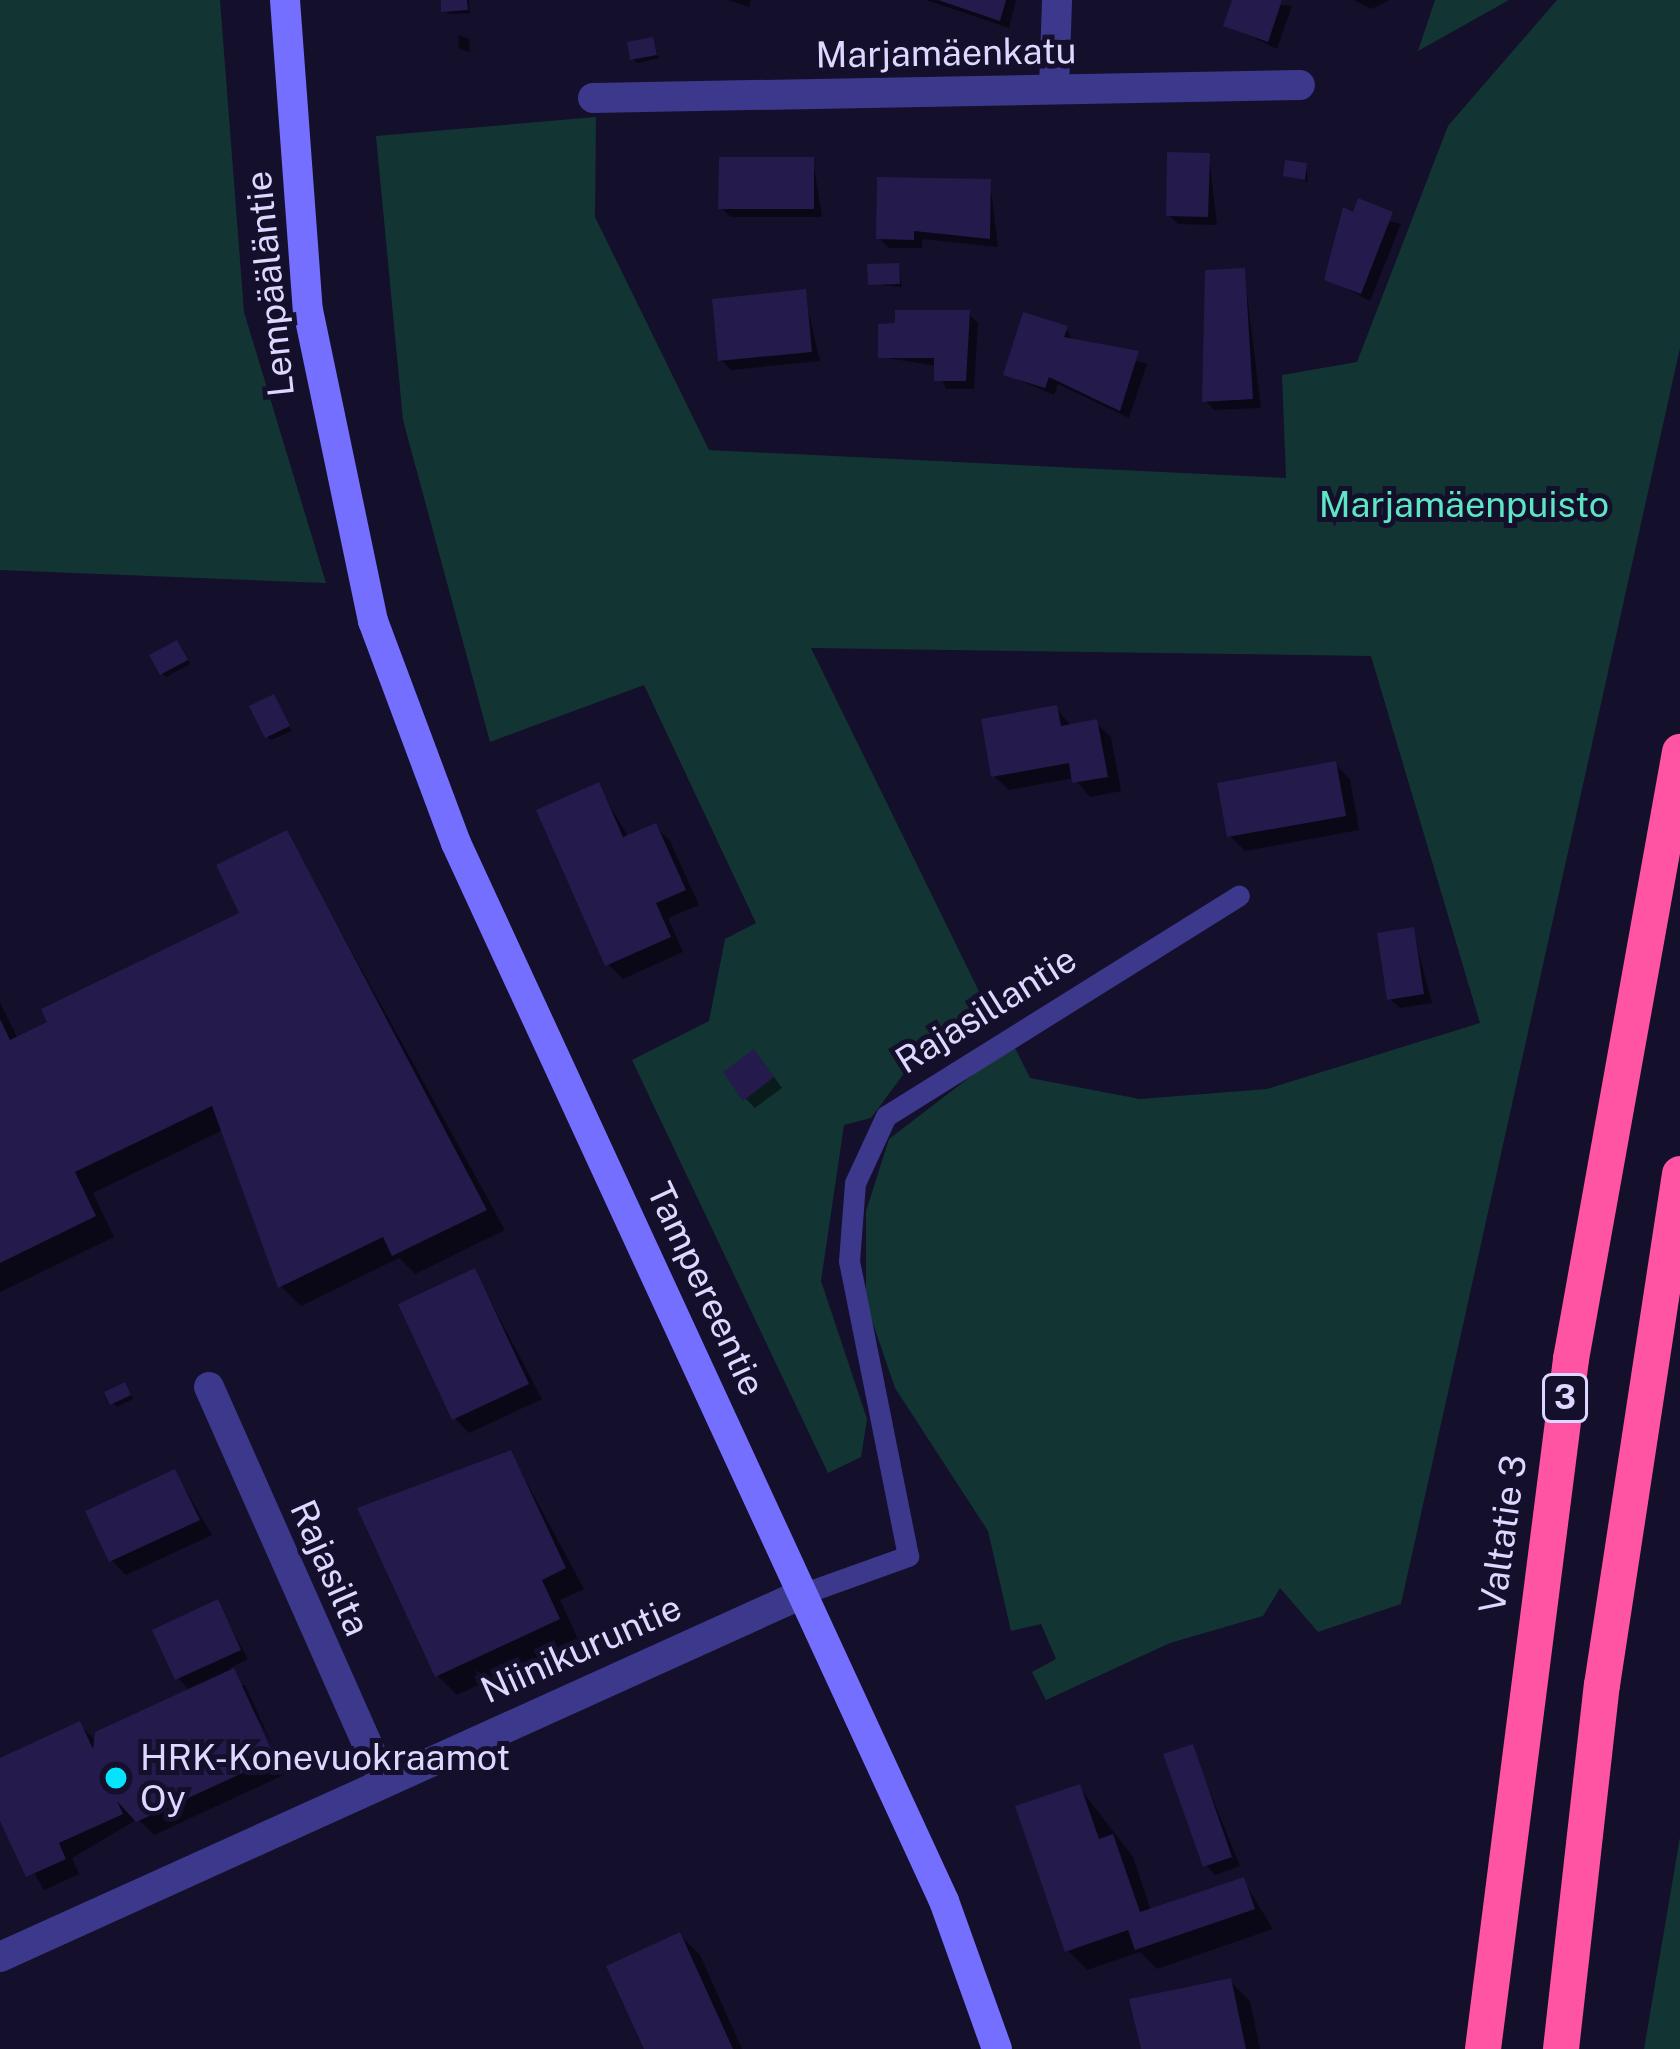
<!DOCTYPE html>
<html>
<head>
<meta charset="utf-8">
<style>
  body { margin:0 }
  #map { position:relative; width:1680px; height:2049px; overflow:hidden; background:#140f2a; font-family:"Public Sans",sans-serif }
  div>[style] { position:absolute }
  .green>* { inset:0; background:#123534 }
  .shadow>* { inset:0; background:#0007 }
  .building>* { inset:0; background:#251a4c }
  .service>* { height:21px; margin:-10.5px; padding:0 10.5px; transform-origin:10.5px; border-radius:10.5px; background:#3c388b }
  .minor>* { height:30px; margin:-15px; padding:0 15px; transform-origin:15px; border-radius:15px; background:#3c388b }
  .secondary>* { height:30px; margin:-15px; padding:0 15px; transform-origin:15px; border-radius:15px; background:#746fff }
  .motorway>* { height:36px; margin:-18px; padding:0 18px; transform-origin:18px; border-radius:18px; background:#ff53a4 }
  .dots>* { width:33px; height:33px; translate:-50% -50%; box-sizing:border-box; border:6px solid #140f2a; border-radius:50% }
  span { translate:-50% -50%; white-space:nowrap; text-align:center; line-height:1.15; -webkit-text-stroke:10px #140f2a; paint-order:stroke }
  .shield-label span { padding:3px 9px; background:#140f2a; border:3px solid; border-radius:9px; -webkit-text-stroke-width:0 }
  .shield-label { font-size:33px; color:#ddd8ff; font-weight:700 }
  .street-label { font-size:36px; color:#ddd8ff }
  .park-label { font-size:36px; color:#5de6c5 }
  .poi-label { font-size:36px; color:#ddd8ff }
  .left { translate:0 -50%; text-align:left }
</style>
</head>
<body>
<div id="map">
  <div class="green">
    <div style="clip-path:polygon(0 0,220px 0,244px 312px,326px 583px,0 570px)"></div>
    <div style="clip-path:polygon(1435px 0,1509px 0,1418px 51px)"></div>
    <div style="clip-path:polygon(1557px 0,1680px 0,1680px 348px,1401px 1604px,1318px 1632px,1280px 1588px,1263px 1616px,1170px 1643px,1046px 1700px,1032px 1672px,1056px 1659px,1041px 1624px,1011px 1631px,988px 1531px,895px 1388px,866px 1303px,866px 1211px,889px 1139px,1013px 1044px,1030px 1078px,1140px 1099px,1267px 1089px,1480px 1023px,1371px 656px,811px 648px,991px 1016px,911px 1064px,871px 1118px,844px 1125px,821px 1281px,867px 1419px,861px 1457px,828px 1473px,632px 1060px,709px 1021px,725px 939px,756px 923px,644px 685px,490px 742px,403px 420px,376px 136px,596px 117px,595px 217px,709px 450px,1286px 478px,1282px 375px,1357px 362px,1448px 126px)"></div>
    <div style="clip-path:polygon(1680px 1837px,1680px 2049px,1644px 2049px)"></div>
  </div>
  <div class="shadow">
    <div style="clip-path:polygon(444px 0,469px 0,470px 13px,448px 14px)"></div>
    <div style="clip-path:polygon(728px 0,751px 0,749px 7px)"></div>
    <div style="clip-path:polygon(926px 0,1016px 0,1009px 28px)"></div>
    <div style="clip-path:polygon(1235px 0,1292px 6px,1277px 49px,1227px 25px)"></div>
    <div style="clip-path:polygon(1354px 0,1390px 0,1371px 9px)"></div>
    <div style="clip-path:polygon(458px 35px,469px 39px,470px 52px,459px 49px)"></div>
    <div style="clip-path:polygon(652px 40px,659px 58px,637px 63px,633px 59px)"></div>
    <div style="clip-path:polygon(1209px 156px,1217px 225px,1178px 224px,1169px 215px)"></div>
    <div style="clip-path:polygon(813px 160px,822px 217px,731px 217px,721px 208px)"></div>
    <div style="clip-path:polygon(1306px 166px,1308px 182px,1286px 175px)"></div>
    <div style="clip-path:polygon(990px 182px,998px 247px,922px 239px,922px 248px,889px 248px,879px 238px)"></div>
    <div style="clip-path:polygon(1345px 211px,1401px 224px,1370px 301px,1328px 279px)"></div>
    <div style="clip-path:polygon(898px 266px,902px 287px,871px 284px)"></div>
    <div style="clip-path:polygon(1244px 271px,1261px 408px,1214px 410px,1205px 400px)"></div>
    <div style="clip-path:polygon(804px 293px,820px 361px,731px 370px,721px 360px)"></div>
    <div style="clip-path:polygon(968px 313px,978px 323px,974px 389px,946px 389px,937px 366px,881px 357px)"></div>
    <div style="clip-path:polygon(1066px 329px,1074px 342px,1147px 364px,1129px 418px,1058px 384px,1054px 395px,1006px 374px)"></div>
    <div style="clip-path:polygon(181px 648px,190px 664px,166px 677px,162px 673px)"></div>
    <div style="clip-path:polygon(277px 701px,292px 731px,271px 740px,267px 736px)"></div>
    <div style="clip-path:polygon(1056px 708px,1072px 727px,1096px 723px,1111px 737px,1121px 791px,1090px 797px,1074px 778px,1009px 790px,994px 776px)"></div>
    <div style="clip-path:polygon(1335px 764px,1350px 779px,1359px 830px,1245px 851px,1230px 836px)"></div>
    <div style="clip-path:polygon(598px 786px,629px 838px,656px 827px,670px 841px,699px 905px,668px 918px,683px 952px,623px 979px,608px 964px)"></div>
    <div style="clip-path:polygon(287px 834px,505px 1230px,415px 1274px,399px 1258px,301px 1306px,281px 1286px,223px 1130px,93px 1193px,114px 1237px,0 1292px,0 1003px,18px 1039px,243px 914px)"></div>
    <div style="clip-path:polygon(1413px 931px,1432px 1003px,1400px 1008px,1390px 999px)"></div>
    <div style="clip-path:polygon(763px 1062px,782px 1088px,755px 1108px,746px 1099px)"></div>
    <div style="clip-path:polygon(475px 1272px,542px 1399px,469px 1433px,455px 1418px)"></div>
    <div style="clip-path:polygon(128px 1389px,133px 1399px,117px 1407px,113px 1403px)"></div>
    <div style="clip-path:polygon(511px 1453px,584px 1589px,560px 1600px,578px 1639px,457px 1695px,437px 1675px,361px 1510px)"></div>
    <div style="clip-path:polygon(175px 1472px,212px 1535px,126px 1575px,111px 1560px)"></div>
    <div style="clip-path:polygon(evenodd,217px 1603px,248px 1659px,230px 1668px,288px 1773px,154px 1835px,138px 1819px,72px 1858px,79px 1874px,44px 1890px,0 1814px,0 1761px,79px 1724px,97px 1742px,191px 1692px,178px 1678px,217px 1603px,239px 1685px,245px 1685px,284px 1770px,279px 1773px,239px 1685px)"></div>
    <div style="clip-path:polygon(1192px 1748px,1240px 1866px,1215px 1875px,1206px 1865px)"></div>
    <div style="clip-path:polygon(1079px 1787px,1133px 1857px,1151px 1911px,1243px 1880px,1273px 1929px,1157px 1969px,1140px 1952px,1087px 1970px,1067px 1950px)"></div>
    <div style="clip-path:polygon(680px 1935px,700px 1955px,742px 2049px,647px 2049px)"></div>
    <div style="clip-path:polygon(1230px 1981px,1250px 2001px,1260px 2049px,1148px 2049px)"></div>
  </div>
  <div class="building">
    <div style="clip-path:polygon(441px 0,467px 0,468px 10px,441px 12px)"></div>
    <div style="clip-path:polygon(938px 0,1006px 0,1000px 21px)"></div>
    <div style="clip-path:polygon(1232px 0,1282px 0,1268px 42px,1223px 26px)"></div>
    <div style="clip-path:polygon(653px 37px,657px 55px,630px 60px,627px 42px)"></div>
    <div style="clip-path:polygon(1167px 152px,1210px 153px,1208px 217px,1166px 216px)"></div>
    <div style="clip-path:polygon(719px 157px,814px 157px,814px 209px,718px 209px)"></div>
    <div style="clip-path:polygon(1285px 160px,1307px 163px,1305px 180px,1283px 176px)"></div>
    <div style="clip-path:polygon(877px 177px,991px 179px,990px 239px,914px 231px,914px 240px,876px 239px)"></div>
    <div style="clip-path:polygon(1358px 198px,1393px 212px,1361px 294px,1324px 280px,1343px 207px,1353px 212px)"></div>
    <div style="clip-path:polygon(899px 263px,900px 284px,868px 285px,867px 264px)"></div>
    <div style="clip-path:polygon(1245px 268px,1253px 399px,1202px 402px,1205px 270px)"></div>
    <div style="clip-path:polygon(806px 289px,812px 352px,718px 361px,712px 299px)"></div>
    <div style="clip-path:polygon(895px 310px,970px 310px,966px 381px,934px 381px,934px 358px,878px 358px,878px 324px,895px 323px)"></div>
    <div style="clip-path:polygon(1023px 312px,1068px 326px,1064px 337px,1139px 351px,1120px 411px,1049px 377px,1045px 388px,1003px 375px)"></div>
    <div style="clip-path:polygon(177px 640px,188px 660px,160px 675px,149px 655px)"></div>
    <div style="clip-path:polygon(274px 694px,290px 726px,265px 738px,249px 706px)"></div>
    <div style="clip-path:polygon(1057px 705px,1061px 726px,1097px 719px,1108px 777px,1072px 783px,1069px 763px,991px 777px,981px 719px)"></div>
    <div style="clip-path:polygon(1336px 761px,1346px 816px,1227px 837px,1217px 783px)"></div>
    <div style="clip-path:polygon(599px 782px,623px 837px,656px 823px,686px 890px,656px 903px,671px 937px,605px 966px,536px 810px)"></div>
    <div style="clip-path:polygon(287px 830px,487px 1210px,392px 1256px,383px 1237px,278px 1288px,212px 1106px,75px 1172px,96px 1216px,0 1263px,0 1019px,10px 1040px,47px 1022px,41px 1009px,239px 913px,216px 865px)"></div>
    <div style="clip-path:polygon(1414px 927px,1424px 994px,1387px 1000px,1377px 933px)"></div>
    <div style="clip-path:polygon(754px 1049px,774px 1077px,743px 1101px,723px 1072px)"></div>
    <div style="clip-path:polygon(475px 1268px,529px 1384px,452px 1420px,398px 1304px)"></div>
    <div style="clip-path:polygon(125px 1382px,131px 1395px,110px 1405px,104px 1392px)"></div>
    <div style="clip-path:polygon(511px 1450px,566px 1568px,542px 1580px,560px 1619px,435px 1677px,357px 1508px)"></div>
    <div style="clip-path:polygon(175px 1469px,200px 1520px,109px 1562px,85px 1511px)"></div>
    <div style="clip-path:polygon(218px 1599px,241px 1650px,175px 1680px,152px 1630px)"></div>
    <div style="clip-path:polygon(234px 1668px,275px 1758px,136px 1822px,117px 1801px,123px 1814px,59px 1843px,66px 1859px,26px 1877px,0 1821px,0 1758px,80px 1721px,93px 1749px,95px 1732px)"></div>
    <div style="clip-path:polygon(1193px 1744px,1232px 1857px,1203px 1867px,1163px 1754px)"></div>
    <div style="clip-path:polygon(1080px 1784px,1099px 1839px,1113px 1834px,1140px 1912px,1244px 1877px,1255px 1909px,1135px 1950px,1128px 1930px,1065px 1952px,1015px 1806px)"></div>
    <div style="clip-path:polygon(680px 1932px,733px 2049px,644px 2049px,606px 1966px)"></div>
    <div style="clip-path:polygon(1231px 1978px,1246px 2049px,1141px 2049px,1129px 1999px)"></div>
  </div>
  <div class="service">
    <div style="left:802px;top:1594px;width:113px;rotate:-19.7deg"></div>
    <div style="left:908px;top:1556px;width:301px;rotate:-101.3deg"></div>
    <div style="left:849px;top:1261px;width:78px;rotate:-85.6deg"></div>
    <div style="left:855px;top:1183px;width:74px;rotate:-65.2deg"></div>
    <div style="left:886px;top:1116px;width:416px;rotate:-32deg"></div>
  </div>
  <div class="minor">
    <div style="left:1054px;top:88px;width:88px;rotate:-88deg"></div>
    <div style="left:593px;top:98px;width:707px;rotate:-1.05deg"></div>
    <div style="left:209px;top:1387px;width:430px;rotate:66.1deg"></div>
    <div style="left:0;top:1957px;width:880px;rotate:-24.35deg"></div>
  </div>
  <div class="secondary">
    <div style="left:285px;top:0;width:311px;rotate:85.8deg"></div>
    <div style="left:308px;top:310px;width:318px;rotate:78.2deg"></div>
    <div style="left:373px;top:621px;width:237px;rotate:69.5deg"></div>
    <div style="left:456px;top:843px;width:1165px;rotate:65.24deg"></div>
    <div style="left:944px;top:1901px;width:157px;rotate:70.3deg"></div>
  </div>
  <div class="motorway">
    <div style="left:1483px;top:2049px;width:696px;rotate:-82.73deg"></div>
    <div style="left:1571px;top:1359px;width:617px;rotate:-79.82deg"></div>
    <div style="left:1561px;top:2049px;width:366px;rotate:-83.6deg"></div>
    <div style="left:1602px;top:1685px;width:517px;rotate:-81.32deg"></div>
  </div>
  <div class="dots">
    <div style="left:116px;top:1778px;background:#04e4ff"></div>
  </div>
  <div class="shield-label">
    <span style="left:1565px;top:1398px">3</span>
  </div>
  <div class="street-label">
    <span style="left:946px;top:53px;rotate:-1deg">Marjamäenkatu</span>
    <span style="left:270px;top:284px;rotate:-96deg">Lempääläntie</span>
    <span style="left:986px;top:1010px;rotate:-32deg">Rajasillantie</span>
    <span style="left:706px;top:1289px;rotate:65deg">Tampereentie</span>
    <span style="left:1503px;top:1534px;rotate:-82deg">Valtatie 3</span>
    <span style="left:330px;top:1568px;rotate:66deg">Rajasilta</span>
    <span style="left:581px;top:1649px;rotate:-24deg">Niinikuruntie</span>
  </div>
  <div class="park-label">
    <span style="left:1464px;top:505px">Marjamäenpuisto</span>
  </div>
  <div class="poi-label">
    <span class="left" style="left:140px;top:1778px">HRK-Konevuokraamot<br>Oy</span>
  </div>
</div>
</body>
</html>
